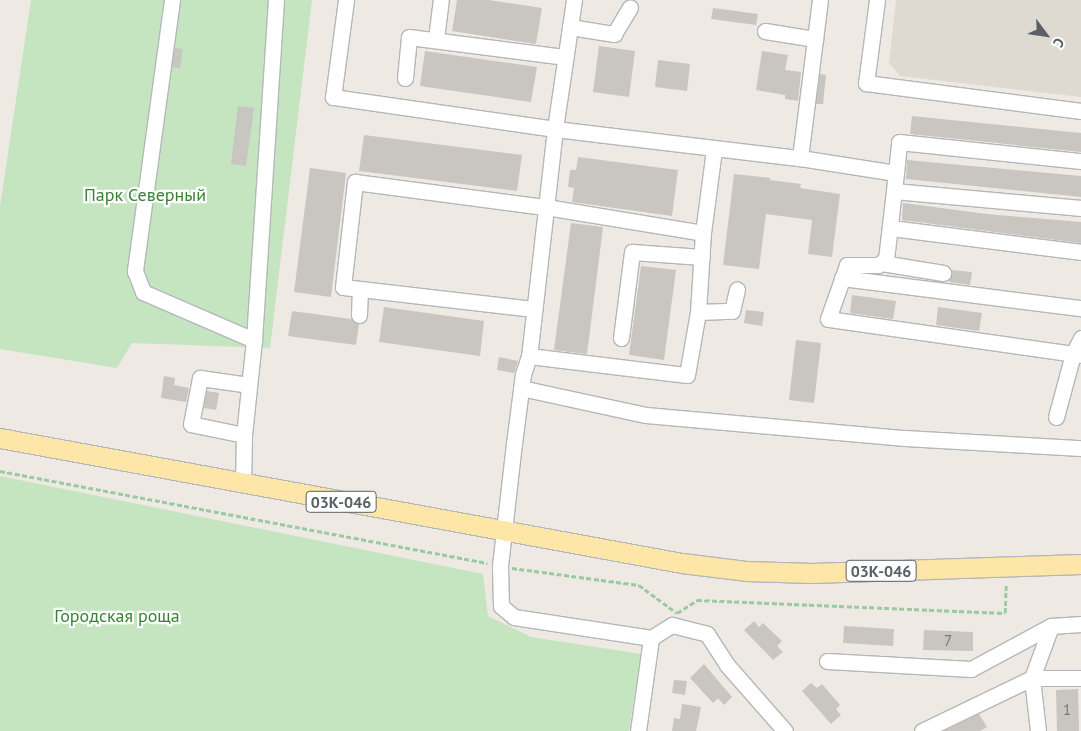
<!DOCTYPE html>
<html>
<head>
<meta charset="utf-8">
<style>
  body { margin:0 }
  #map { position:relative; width:1081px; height:731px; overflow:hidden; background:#eeeae3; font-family:"PT Sans",sans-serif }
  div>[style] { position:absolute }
  .education>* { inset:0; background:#ded9d1 }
  .green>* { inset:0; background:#c4e5c0 }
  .building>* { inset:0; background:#c9c5c0 }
  .path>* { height:2.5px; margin-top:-1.25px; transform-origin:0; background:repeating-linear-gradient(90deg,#9ac9a2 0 5px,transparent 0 7.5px) }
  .roads { filter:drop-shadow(1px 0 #b4b7ba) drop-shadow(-1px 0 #b4b7ba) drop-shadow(0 1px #b4b7ba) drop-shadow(0 -1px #b4b7ba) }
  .minor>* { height:15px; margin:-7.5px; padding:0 7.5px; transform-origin:7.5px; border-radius:7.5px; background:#fff }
  .major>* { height:19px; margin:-9.5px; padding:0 9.5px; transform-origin:9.5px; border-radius:9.5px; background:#fee6a8 }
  span { translate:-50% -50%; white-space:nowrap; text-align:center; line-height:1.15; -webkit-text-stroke:4.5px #fff; paint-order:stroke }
  .number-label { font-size:15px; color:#76797b }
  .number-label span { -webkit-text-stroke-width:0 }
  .shield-label span { padding:1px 4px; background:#fff; border:1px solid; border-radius:4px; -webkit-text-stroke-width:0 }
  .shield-label { font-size:16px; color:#5b6064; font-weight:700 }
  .park-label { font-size:18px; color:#3a8135 }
  .north { position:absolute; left:1021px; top:10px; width:50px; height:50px; -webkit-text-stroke:4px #fff; paint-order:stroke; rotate:121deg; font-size:14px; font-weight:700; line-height:20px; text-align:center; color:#5b6064 }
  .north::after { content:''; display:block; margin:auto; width:18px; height:22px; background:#5b6064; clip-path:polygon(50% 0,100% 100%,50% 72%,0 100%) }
</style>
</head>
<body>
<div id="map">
  <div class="education">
    <div style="clip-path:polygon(896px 0,1081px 0,1081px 97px,900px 76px,889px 63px)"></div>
  </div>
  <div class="green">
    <div style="clip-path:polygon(31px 0,312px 0,270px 348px,132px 343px,117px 368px,0 349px,0 206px)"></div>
    <div style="clip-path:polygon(0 476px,483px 574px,488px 616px,531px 637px,641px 654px,629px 731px,0 731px)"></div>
  </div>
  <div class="building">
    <div style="clip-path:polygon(457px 0,489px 0,542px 8px,536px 44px,452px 31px)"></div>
    <div style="clip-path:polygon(713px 8px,758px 14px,756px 25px,711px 19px)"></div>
    <div style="clip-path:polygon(599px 46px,635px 51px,629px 97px,593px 92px)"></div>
    <div style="clip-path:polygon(175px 48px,183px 49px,180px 68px,172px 67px)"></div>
    <div style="clip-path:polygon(425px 51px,537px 67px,531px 102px,420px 86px)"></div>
    <div style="clip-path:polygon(762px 51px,788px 55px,785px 70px,801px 72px,798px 101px,785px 99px,785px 95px,756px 90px)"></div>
    <div style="clip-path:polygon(658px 60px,690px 64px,687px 91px,655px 87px)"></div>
    <div style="clip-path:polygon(820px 74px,826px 75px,823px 104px,816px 104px)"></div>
    <div style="clip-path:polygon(238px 106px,254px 108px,246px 166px,231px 164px)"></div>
    <div style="clip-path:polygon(912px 116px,1081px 133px,1081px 152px,910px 134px)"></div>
    <div style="clip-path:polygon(364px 135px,522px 155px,517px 191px,359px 171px)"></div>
    <div style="clip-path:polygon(578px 157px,678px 170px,672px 216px,572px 202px,574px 188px,568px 187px,570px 170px,576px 170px)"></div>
    <div style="clip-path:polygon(907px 160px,1081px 176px,1081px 197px,906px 179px)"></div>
    <div style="clip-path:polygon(310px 168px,346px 173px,331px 297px,294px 292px)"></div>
    <div style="clip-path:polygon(734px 174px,770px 178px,770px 180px,801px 184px,800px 188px,840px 194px,832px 257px,808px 254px,812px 220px,766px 214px,759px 269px,723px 265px)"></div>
    <div style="clip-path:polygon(903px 203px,987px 214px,1081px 222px,1081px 243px,902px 220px)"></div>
    <div style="clip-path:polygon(571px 223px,603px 227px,587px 354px,554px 350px)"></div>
    <div style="clip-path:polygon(641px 266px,676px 270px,664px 360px,629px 355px)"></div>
    <div style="clip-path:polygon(952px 270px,972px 272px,970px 285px,949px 282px)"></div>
    <div style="clip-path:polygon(852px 295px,896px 301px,893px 319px,850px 313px)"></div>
    <div style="clip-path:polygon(384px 307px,484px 321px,480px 356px,379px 342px)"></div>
    <div style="clip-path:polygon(938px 307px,982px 313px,979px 331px,936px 325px)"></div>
    <div style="clip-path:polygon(746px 310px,764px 312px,762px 326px,744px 323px)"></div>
    <div style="clip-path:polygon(292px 311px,351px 319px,359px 324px,356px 345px,288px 336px)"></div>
    <div style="clip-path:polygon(796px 340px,821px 343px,814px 403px,789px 400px)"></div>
    <div style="clip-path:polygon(499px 357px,518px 361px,514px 373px,497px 370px)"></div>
    <div style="clip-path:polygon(164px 376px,175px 378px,174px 385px,189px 388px,186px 402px,161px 398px)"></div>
    <div style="clip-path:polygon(207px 391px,219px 393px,216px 410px,204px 408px)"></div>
    <div style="clip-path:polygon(754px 621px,759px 627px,763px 623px,782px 641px,777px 646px,783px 652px,773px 660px,744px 630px)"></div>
    <div style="clip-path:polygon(844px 626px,894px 629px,893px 646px,843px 643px)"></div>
    <div style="clip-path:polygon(924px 630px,973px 632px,973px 651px,923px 650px)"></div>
    <div style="clip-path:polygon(704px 664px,732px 697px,724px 705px,718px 698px,713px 703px,690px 678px)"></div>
    <div style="clip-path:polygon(674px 680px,687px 681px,685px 695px,672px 693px)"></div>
    <div style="clip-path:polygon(811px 683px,817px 688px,822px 684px,840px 705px,836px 709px,841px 715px,831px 724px,802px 691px)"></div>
    <div style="clip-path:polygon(1078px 689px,1079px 731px,1057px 731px,1056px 690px)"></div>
    <div style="clip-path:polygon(682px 704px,701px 707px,696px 731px,672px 731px,674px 718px,680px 719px)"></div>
    <div style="clip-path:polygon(979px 714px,987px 727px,980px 731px,944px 731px)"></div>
  </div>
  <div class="path">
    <div style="left:0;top:471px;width:496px;rotate:10.7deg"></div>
    <div style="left:512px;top:568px;width:128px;rotate:7.6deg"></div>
    <div style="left:639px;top:585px;width:47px;rotate:36.4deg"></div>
    <div style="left:677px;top:613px;width:24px;rotate:-33deg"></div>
    <div style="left:697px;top:600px;width:308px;rotate:2.4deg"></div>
    <div style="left:1005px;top:613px;width:29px;rotate:-88deg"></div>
  </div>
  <div class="roads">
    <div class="minor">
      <div style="left:172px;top:0;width:274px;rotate:97.8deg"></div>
      <div style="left:135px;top:271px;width:22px;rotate:69deg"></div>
      <div style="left:143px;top:292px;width:121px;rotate:23.4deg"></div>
      <div style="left:346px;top:0;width:98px;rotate:97.6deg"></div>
      <div style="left:333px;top:97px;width:224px;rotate:8.2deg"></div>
      <div style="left:555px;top:129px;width:247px;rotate:6.8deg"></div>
      <div style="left:800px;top:158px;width:97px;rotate:8.9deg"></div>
      <div style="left:896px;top:173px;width:87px;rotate:96.6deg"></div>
      <div style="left:886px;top:259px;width:10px;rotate:143deg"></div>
      <div style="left:878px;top:265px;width:31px;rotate:180deg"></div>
      <div style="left:847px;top:265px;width:57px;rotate:109.4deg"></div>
      <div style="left:828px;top:319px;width:256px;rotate:8.1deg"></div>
      <div style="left:574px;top:0;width:130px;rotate:98.4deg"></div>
      <div style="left:555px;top:129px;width:228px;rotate:96.5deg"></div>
      <div style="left:529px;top:356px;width:19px;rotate:108deg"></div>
      <div style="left:523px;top:374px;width:70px;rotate:97.4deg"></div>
      <div style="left:514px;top:443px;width:124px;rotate:96.5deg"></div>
      <div style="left:500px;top:566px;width:40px;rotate:88.6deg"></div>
      <div style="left:501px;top:606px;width:17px;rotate:40deg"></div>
      <div style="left:514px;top:617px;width:139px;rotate:8.7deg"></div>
      <div style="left:877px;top:0;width:84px;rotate:97.5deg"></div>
      <div style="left:866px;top:83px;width:217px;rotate:7.4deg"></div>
      <div style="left:570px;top:27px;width:45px;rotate:9deg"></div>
      <div style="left:614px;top:34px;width:31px;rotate:-59deg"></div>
      <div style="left:765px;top:31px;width:51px;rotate:9.1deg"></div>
      <div style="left:436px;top:39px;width:39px;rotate:-83deg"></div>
      <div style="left:405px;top:78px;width:41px;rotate:-84.4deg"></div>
      <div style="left:409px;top:37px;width:158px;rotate:7.3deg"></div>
      <div style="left:800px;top:158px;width:159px;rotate:-82.8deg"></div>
      <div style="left:896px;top:173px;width:31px;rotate:-84deg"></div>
      <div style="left:899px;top:142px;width:183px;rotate:6deg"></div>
      <div style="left:894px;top:191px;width:188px;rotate:5.2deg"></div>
      <div style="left:891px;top:228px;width:192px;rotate:7.2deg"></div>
      <div style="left:882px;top:263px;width:62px;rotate:9.3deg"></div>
      <div style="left:842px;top:278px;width:241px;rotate:7.2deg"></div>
      <div style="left:533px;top:309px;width:191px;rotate:-173.4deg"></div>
      <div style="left:343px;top:287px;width:106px;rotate:-83.5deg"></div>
      <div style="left:355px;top:182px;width:193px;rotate:7.5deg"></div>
      <div style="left:546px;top:207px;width:159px;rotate:9.4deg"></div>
      <div style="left:698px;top:312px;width:34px;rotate:-2deg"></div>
      <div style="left:732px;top:311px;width:22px;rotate:-77deg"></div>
      <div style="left:359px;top:315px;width:26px;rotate:-88deg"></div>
      <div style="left:621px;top:338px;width:87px;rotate:-82.7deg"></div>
      <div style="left:632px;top:252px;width:70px;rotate:4.1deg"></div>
      <div style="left:529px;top:356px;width:159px;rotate:6.9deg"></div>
      <div style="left:687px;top:375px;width:64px;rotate:-80.1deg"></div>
      <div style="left:698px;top:312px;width:79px;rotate:-86.4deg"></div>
      <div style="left:703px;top:233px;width:84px;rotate:-82.5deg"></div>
      <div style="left:521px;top:388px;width:128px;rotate:12.2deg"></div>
      <div style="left:646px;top:415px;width:260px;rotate:5.1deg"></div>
      <div style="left:905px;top:438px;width:176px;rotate:3.3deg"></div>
      <div style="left:1056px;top:417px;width:65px;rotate:-74.9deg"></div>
      <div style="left:1073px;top:354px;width:18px;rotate:-63deg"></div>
      <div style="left:244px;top:435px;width:54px;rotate:-168.3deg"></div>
      <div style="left:191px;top:424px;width:47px;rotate:-78.9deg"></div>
      <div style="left:200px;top:378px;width:49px;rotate:8.1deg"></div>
      <div style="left:243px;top:484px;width:49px;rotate:-88.8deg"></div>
      <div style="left:244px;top:435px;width:96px;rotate:-84deg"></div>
      <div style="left:254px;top:340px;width:341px;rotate:-86.3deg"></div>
      <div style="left:651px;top:638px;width:25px;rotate:-32deg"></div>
      <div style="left:672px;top:625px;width:36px;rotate:14deg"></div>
      <div style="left:707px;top:634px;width:37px;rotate:57deg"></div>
      <div style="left:727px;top:665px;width:88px;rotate:48.7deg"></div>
      <div style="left:827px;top:661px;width:144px;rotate:3.2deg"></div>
      <div style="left:971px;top:669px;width:91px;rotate:-28.3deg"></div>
      <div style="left:1051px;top:626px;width:30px;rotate:-4deg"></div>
      <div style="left:638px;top:731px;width:94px;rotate:-82deg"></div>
      <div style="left:922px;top:731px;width:122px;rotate:-25.7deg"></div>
      <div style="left:1032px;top:678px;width:55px;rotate:-69.9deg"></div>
      <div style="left:1038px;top:731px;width:53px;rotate:-96.5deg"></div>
      <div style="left:1032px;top:678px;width:49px"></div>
    </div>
    <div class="major">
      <div style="left:0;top:438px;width:693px;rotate:10.39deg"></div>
      <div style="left:682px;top:563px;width:64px;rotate:7.1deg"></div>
      <div style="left:746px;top:571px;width:66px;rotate:1.7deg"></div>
      <div style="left:812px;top:573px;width:269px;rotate:-1.9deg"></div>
    </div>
  </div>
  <div class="number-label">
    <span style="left:948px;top:641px">7</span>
    <span style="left:1067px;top:710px">1</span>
  </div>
  <div class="shield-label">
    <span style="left:341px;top:502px">03К-046</span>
    <span style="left:881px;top:571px">03К-046</span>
  </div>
  <div class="park-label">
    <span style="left:145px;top:195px">Парк Северный</span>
    <span style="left:117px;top:616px">Городская роща</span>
  </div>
  <div class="north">С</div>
</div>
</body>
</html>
